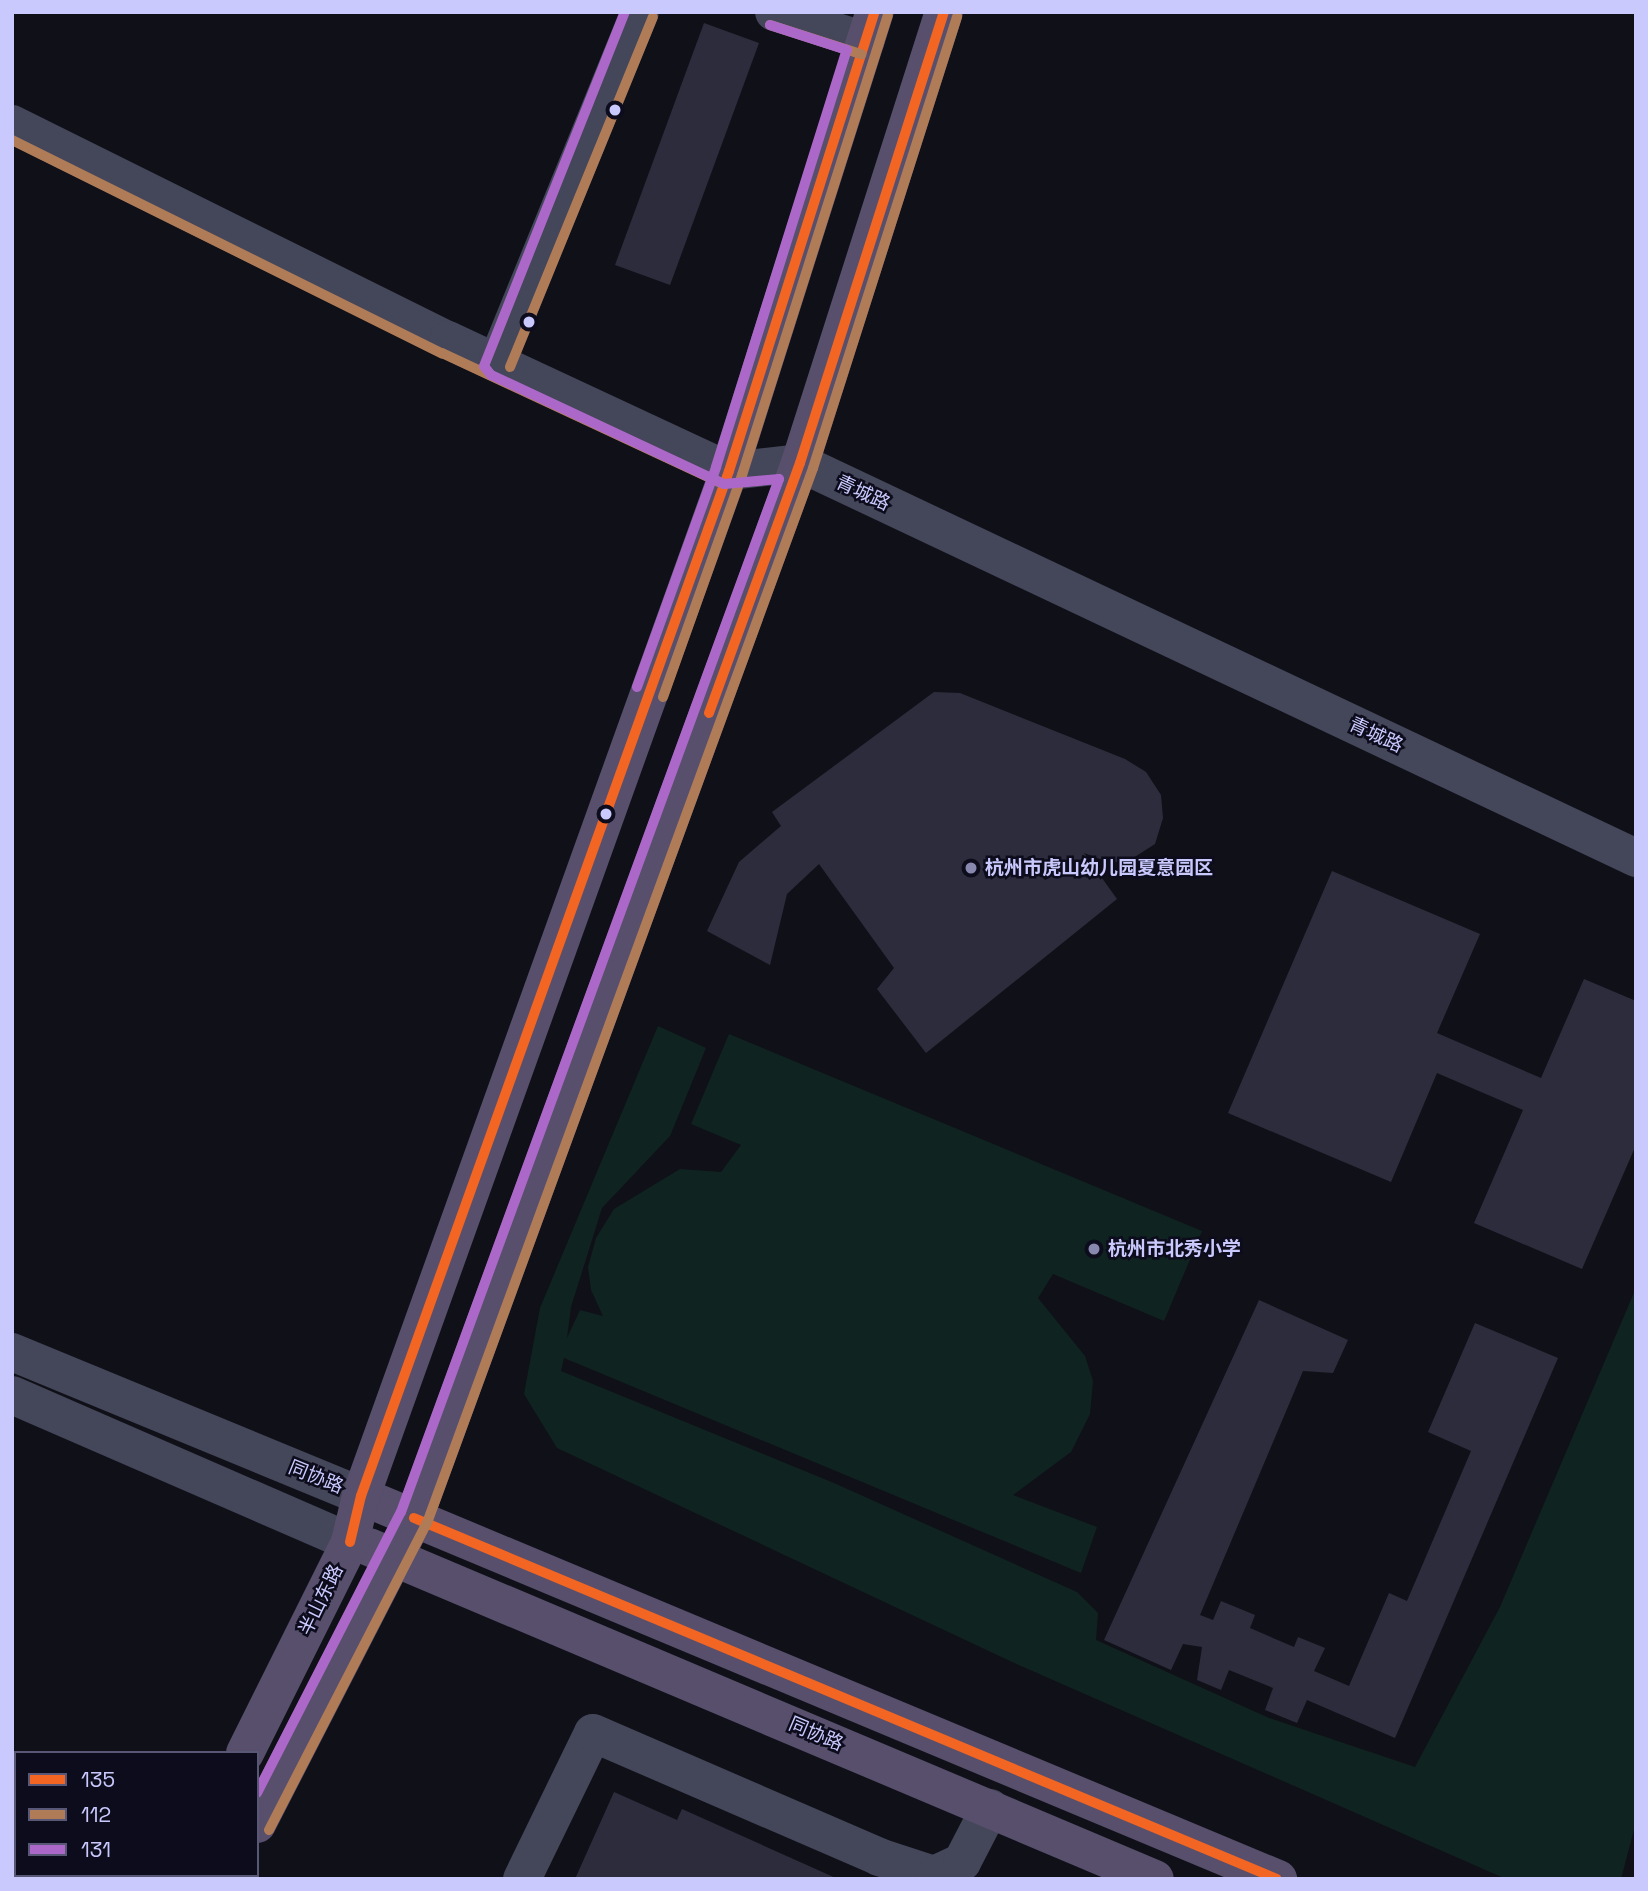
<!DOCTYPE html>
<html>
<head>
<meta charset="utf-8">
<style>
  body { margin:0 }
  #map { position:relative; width:1648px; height:1891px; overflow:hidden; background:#101018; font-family:"Space Grotesk","Noto Sans SC",sans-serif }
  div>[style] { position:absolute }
  .green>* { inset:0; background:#0f2321 }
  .building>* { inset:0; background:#2d2c3c }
  .minor>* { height:38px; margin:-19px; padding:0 19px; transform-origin:19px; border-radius:19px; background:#444659 }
  .major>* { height:38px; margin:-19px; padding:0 19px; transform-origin:19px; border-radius:19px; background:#574f6c }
  .bus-1>* { height:10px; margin:-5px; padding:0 5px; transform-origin:5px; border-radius:5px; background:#f26522 }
  .bus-2>* { height:10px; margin:-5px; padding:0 5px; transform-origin:5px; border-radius:5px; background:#b07c57 }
  .bus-3>* { height:10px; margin:-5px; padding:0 5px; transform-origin:5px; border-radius:5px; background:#ac68c9 }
  .dots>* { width:19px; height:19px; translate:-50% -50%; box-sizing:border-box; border:4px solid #0d0c1c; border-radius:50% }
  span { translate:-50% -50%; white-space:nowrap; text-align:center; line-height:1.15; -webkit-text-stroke:5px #0d0c1c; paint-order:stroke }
  .street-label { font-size:19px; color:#c9c9fe }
  .poi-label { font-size:19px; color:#c9c9fe; font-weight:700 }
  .left { translate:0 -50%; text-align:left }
  .frame { position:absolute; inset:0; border:14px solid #c9c9fe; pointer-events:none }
  .legend { position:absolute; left:14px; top:1751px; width:245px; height:126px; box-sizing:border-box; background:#0d0c1c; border:2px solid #585876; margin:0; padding:9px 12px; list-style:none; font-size:21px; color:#c9c9fe }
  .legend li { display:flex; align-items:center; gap:14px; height:35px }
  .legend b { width:35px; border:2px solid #585876 }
</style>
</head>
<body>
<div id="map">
  <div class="green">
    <div style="clip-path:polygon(658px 1026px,706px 1048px,670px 1136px,602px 1208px,571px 1307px,567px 1338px,580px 1310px,603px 1316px,591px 1290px,588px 1267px,596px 1238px,614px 1209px,680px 1169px,721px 1172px,741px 1145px,691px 1124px,729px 1034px,1202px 1231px,1164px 1321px,1053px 1274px,1038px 1298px,1085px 1356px,1093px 1381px,1090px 1414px,1071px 1452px,1013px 1495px,1097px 1527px,1081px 1573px,564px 1358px,561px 1371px,834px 1483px,1077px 1592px,1098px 1613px,1096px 1640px,1269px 1718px,1415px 1767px,1500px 1607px,1636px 1288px,1636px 1822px,1621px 1879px,1506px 1879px,1010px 1661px,557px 1448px,524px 1394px,540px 1308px)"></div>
  </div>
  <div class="building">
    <div style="clip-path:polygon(704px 23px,759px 43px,670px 285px,615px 265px)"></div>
    <div style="clip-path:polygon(934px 692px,960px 693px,1125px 759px,1146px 772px,1161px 795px,1163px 818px,1155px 844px,1133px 858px,1111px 863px,1084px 853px,1117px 899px,926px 1053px,877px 989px,894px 968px,819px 864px,787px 894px,770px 965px,707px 931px,739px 862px,781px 826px,772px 812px)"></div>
    <div style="clip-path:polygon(1332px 871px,1480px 934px,1437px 1033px,1541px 1078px,1584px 979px,1636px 1001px,1636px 1145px,1582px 1269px,1474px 1223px,1523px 1110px,1437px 1073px,1391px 1182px,1228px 1113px)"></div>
    <div style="clip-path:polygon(1259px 1300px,1348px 1340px,1333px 1373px,1303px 1371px,1200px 1615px,1213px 1620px,1221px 1601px,1255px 1615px,1250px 1628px,1294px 1647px,1298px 1637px,1325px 1648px,1314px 1671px,1349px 1686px,1389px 1593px,1407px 1601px,1471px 1451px,1428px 1432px,1475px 1323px,1558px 1358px,1395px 1738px,1307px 1700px,1297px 1723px,1265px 1710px,1273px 1688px,1229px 1670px,1221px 1690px,1197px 1680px,1202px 1647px,1183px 1644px,1171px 1670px,1104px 1640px)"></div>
    <div style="clip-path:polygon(614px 1792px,677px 1820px,682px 1809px,838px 1879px,575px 1879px)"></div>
  </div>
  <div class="minor">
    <div style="left:774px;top:12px;width:96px;rotate:17.7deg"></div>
    <div style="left:12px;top:124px;width:487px;rotate:26.4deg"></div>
    <div style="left:448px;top:340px;width:310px;rotate:25deg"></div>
    <div style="left:729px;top:471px;width:71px;rotate:-6.4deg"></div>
    <div style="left:800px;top:463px;width:925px;rotate:25.29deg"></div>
    <div style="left:497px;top:362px;width:378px;rotate:-67.8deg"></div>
    <div style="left:12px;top:1352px;width:378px;rotate:22.4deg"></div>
    <div style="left:12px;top:1395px;width:369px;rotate:23.5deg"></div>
    <div style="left:522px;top:1879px;width:162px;rotate:-64.1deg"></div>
    <div style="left:593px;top:1733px;width:312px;rotate:23.4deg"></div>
    <div style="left:879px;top:1857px;width:58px;rotate:18.1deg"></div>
    <div style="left:934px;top:1875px;width:31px;rotate:-25deg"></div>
    <div style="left:962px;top:1862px;width:61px;rotate:-62.6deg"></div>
  </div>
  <div class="major">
    <div style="left:361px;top:1496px;width:994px;rotate:22.67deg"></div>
    <div style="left:369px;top:1547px;width:853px;rotate:22.9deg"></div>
    <div style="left:245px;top:1753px;width:236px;rotate:-63.5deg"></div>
    <div style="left:350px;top:1542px;width:47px;rotate:-76.6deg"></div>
    <div style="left:361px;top:1496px;width:1089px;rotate:-70.25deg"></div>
    <div style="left:729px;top:471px;width:482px;rotate:-72.4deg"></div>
    <div style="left:257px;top:1824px;width:344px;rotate:-62.8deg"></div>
    <div style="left:414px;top:1518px;width:1123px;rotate:-69.9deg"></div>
    <div style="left:800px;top:463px;width:473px;rotate:-72.3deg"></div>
    <div style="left:183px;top:1879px;width:4px;rotate:-76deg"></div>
    <div style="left:230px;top:1879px;width:4px;rotate:-76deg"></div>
  </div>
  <div class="bus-1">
    <div style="left:709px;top:713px;width:266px;rotate:-70deg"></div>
    <div style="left:800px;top:463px;width:473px;rotate:-72.3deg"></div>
    <div style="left:414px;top:1518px;width:935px;rotate:22.7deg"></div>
    <div style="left:350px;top:1542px;width:47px;rotate:-76.6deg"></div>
    <div style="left:361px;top:1496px;width:1089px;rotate:-70.25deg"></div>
    <div style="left:729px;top:471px;width:482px;rotate:-72.4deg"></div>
  </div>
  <div class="bus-2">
    <div style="left:770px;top:25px;width:96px;rotate:17.7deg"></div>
    <div style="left:12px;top:140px;width:480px;rotate:26.4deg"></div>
    <div style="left:442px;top:353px;width:310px;rotate:25deg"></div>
    <div style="left:510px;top:367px;width:378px;rotate:-67.8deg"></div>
    <div style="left:663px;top:697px;width:236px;rotate:-70.4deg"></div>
    <div style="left:742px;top:475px;width:482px;rotate:-72.4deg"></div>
    <div style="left:269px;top:1830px;width:345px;rotate:-62.8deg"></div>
    <div style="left:427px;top:1523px;width:1123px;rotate:-69.9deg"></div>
    <div style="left:813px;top:468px;width:474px;rotate:-72.3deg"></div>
  </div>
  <div class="bus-3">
    <div style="left:637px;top:687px;width:234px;rotate:-70.2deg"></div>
    <div style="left:716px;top:467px;width:437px;rotate:-72.6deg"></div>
    <div style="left:847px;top:50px;width:81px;rotate:-162deg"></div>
    <div style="left:257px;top:1793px;width:316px;rotate:-62.9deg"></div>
    <div style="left:401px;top:1512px;width:1100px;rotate:-69.9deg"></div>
    <div style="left:779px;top:479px;width:55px;rotate:174.8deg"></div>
    <div style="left:724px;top:484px;width:257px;rotate:-154.9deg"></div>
    <div style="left:491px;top:375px;width:11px;rotate:-128deg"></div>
    <div style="left:484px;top:366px;width:381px;rotate:-68.3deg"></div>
  </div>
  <div class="dots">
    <div style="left:615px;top:110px;background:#c9c9fe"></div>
    <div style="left:529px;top:322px;background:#c9c9fe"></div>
    <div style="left:606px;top:814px;background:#c9c9fe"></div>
    <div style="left:971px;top:868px;background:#8888ae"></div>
    <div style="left:1094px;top:1249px;background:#8888ae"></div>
  </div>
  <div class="street-label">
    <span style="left:863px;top:493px;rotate:25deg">青城路</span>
    <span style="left:1376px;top:735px;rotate:25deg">青城路</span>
    <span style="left:316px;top:1477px;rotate:22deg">同协路</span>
    <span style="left:321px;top:1600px;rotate:-64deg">半山东路</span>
    <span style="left:816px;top:1734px;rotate:23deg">同协路</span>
  </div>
  <div class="poi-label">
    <span class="left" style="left:985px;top:868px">杭州市虎山幼儿园夏意园区</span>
    <span class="left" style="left:1108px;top:1249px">杭州市北秀小学</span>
  </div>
  <div class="frame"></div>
  <ul class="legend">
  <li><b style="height:9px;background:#f26522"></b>135</li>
  <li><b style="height:9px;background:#b07c57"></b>112</li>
  <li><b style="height:9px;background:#ac68c9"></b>131</li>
  </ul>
</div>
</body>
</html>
